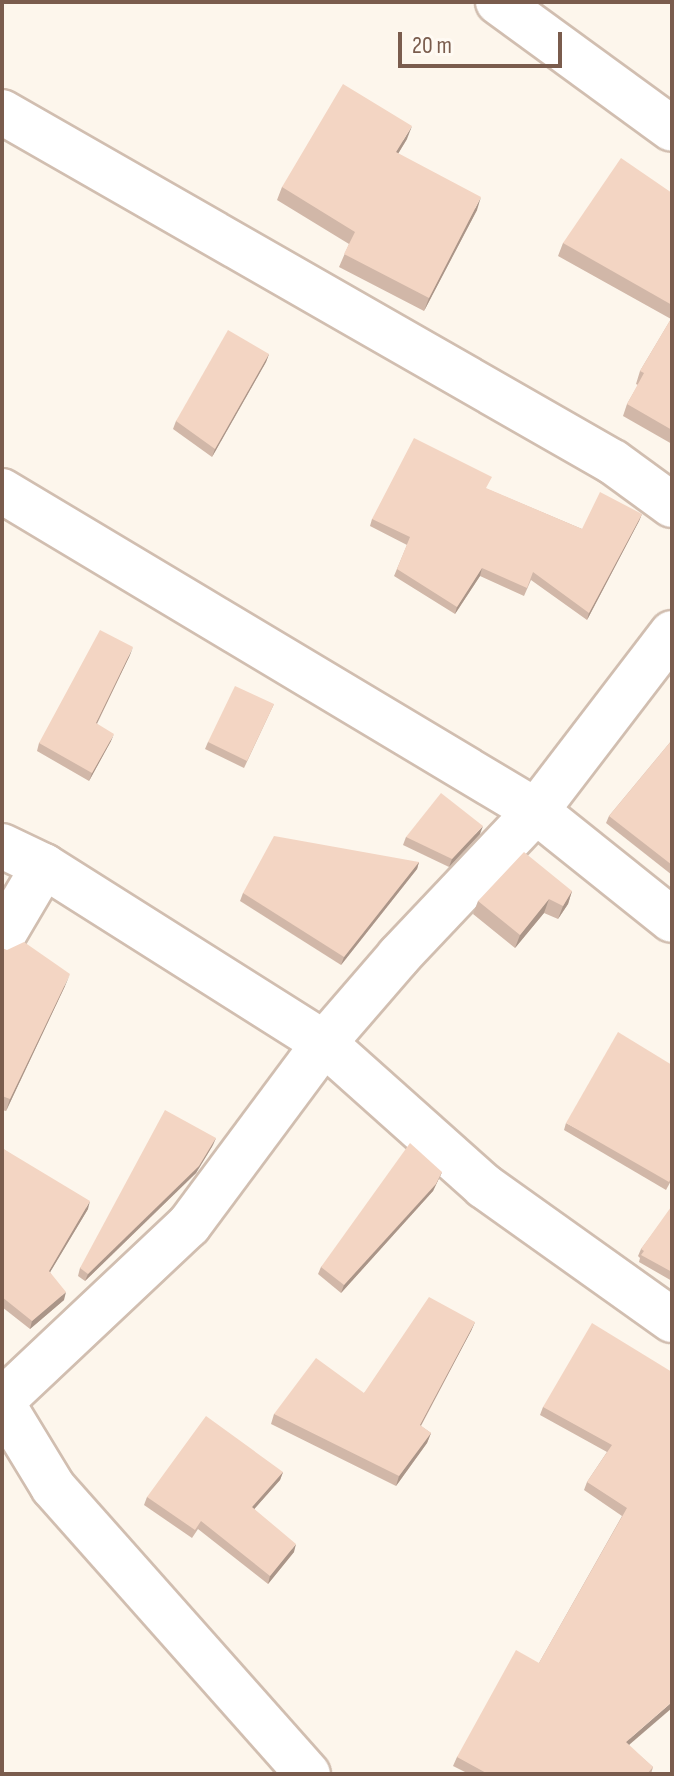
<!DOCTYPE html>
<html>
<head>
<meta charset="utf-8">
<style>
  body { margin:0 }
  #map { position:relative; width:674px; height:1776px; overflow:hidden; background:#fdf6ec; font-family:"Sofia Sans Condensed",sans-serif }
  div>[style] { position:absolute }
  .roads { filter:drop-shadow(2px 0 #d1beb0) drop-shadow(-2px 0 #d1beb0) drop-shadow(0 2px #d1beb0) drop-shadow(0 -2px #d1beb0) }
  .street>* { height:44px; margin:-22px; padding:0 22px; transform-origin:22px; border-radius:22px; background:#fff }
  .wall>* { inset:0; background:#d1b7a8 }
  .shaded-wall>* { inset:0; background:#aa9588 }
  .building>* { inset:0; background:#f3d5c3 }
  span { translate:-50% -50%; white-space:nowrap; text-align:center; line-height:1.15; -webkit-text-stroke:7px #fffaf3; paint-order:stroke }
  .frame { position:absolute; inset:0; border:4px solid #7a5c4d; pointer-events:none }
  .scale { position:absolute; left:398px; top:32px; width:164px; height:36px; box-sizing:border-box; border:4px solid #7a5c4d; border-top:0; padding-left:10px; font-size:24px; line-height:28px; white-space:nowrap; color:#7a5c4d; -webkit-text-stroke:6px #fffaf3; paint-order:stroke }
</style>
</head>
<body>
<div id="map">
  <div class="roads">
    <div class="street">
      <div style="left:498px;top:2px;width:215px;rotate:36.1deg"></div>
      <div style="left:2px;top:112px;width:704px;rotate:29.81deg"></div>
      <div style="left:613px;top:462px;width:73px;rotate:36.1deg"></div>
      <div style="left:2px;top:491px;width:623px;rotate:30.93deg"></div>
      <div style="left:536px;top:811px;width:174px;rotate:38.7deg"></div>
      <div style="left:2px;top:846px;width:47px;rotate:25.5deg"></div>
      <div style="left:44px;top:866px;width:331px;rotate:32.3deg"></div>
      <div style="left:324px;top:1043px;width:215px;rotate:41.8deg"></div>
      <div style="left:484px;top:1186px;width:231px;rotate:35.5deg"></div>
      <div style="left:2px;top:937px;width:82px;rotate:-59.4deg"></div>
      <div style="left:2px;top:1401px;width:257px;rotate:-43.3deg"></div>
      <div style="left:189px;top:1225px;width:227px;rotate:-53.4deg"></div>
      <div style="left:324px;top:1043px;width:115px;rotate:-49.2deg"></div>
      <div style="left:399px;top:956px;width:199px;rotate:-46.6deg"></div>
      <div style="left:536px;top:811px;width:224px;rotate:-52.6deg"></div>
      <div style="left:2px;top:1403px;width:98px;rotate:58.7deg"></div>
      <div style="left:53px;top:1487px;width:384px;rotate:48.4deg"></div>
    </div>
  </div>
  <div class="wall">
    <div style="clip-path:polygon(407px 139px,398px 154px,477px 210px,424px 311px,339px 267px,349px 244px,277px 200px,282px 187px)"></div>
    <div style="clip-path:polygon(672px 193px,672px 444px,623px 416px,627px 404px,638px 385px,636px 384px,640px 371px,671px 319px,558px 256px,563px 243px)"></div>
    <div style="clip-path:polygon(269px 354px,266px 362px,212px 457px,173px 429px,176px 421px)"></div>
    <div style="clip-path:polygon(487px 489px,582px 529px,642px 514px,639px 521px,587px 620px,531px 580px,524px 596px,480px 576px,455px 614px,394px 576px,407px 545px,370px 526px,372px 519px)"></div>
    <div style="clip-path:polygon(130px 655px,97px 724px,111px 741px,89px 781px,37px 751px,39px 743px)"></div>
    <div style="clip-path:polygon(274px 704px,244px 768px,205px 749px,208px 742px)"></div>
    <div style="clip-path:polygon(672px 740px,672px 875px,606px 823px,609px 816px)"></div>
    <div style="clip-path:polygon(480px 834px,449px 867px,403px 845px,406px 837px)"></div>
    <div style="clip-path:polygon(419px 862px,417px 869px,341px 965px,240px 901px,243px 893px)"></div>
    <div style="clip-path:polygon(572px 891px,568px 904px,558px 919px,544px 913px,515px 948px,473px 914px,478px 901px)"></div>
    <div style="clip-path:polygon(2px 948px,65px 986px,6px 1111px,2px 1110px)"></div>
    <div style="clip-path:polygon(566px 1123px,672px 1179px,666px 1190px,564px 1130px)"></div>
    <div style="clip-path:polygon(213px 1145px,196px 1173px,85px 1281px,78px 1276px,80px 1268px)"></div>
    <div style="clip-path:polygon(2px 1148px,88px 1209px,50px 1272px,64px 1300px,30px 1329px,2px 1307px)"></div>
    <div style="clip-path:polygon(442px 1172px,433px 1191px,341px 1293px,318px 1274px,321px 1267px)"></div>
    <div style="clip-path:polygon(672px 1208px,672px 1281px,639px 1262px,640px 1258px,638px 1256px,641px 1249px)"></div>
    <div style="clip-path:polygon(475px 1322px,471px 1331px,421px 1426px,431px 1433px,427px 1443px,396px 1486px,271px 1424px,274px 1414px,364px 1393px)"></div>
    <div style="clip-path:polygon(672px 1372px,629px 1746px,653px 1767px,651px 1774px,469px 1774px,453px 1766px,457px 1757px,539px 1663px,622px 1516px,584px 1490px,587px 1482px,607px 1452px,540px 1415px,543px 1407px)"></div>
    <div style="clip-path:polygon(283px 1472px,280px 1480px,254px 1509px,294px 1552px,268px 1584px,198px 1529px,192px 1538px,144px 1505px,147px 1497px)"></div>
  </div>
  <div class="shaded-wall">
    <div style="clip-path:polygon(412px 126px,407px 139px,391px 165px,396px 152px)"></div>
    <div style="clip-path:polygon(481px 197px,477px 210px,424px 311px,429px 298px)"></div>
    <div style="clip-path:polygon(269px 354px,266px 362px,212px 457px,215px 449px)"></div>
    <div style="clip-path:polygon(642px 514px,639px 521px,587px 620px,589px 613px)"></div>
    <div style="clip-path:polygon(482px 568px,480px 576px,455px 614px,457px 607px)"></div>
    <div style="clip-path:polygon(133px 647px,130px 655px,93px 731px,96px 723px)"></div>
    <div style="clip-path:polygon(114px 734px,111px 741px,89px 781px,92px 773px)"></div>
    <div style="clip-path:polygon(483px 826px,480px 834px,449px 867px,452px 859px)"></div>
    <div style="clip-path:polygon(419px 862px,417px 869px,341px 965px,344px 957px)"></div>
    <div style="clip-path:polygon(572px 891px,568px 904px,558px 919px,563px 906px)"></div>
    <div style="clip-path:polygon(549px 899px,544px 913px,515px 948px,520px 935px)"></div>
    <div style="clip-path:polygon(70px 974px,65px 986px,6px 1111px,10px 1099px)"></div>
    <div style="clip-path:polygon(216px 1138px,213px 1145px,196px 1173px,85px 1281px,88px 1274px)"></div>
    <div style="clip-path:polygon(442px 1172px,433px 1191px,341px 1293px,344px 1285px)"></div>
    <div style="clip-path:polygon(90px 1201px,88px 1209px,46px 1279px,49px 1271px)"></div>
    <div style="clip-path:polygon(66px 1292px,64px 1300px,30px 1329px,32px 1321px)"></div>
    <div style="clip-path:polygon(475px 1322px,471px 1331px,416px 1434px,420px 1425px)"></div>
    <div style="clip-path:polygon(431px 1433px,427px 1443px,396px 1486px,399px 1476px)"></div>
    <div style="clip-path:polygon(283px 1472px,280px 1480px,249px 1515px,252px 1507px)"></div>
    <div style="clip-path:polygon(296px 1544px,294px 1552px,268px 1584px,270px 1576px)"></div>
    <div style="clip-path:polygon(672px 1702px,672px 1708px,622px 1751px,626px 1742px)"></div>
  </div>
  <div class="building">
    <div style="clip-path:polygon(343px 84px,412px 126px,396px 152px,481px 197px,429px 298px,344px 254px,355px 232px,282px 187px)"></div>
    <div style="clip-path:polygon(621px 158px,672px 193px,672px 305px,563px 243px)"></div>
    <div style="clip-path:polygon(672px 317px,672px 430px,627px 404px,644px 373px,640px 371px)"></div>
    <div style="clip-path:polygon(228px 330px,269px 354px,215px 449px,176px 421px)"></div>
    <div style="clip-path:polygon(414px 438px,492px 477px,486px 488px,582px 529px,600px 492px,642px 514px,589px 613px,533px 572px,527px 588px,482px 568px,457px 607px,397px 569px,410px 537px,372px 519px)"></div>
    <div style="clip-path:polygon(100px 630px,133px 647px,96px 723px,114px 734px,92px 773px,39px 743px)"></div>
    <div style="clip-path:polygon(235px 686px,274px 704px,247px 761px,208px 742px)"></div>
    <div style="clip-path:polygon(672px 740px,672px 865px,609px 816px)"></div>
    <div style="clip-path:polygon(441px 793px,483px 826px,452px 859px,406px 837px)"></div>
    <div style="clip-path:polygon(274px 836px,419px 862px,344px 957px,243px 893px)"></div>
    <div style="clip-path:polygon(524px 852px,572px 891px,563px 906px,549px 899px,520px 935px,478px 901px)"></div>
    <div style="clip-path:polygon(24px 942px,70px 974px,10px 1099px,2px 1096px,2px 948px,7px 950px)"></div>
    <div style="clip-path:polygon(618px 1032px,672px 1065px,672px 1176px,669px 1182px,566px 1123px)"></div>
    <div style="clip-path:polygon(165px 1110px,216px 1138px,199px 1166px,88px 1274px,80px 1268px)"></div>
    <div style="clip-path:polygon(410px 1143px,442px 1172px,436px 1184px,344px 1285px,321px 1267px)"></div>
    <div style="clip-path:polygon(2px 1148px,90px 1201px,49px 1271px,66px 1292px,32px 1321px,2px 1297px)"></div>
    <div style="clip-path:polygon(671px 1207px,672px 1208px,672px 1272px,641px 1255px,644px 1251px,641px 1249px)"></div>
    <div style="clip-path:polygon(429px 1297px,475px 1322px,420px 1425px,431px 1433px,399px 1476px,274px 1414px,316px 1358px,364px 1393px)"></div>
    <div style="clip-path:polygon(592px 1323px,672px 1372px,672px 1702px,626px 1742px,653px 1767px,647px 1774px,488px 1774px,457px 1757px,516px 1650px,539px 1663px,627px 1508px,587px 1482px,612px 1445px,543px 1407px)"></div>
    <div style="clip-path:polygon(206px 1416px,283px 1472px,252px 1507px,296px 1544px,270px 1576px,201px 1521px,195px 1530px,147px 1497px)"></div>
  </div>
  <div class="frame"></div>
  <div class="scale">20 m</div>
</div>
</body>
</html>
